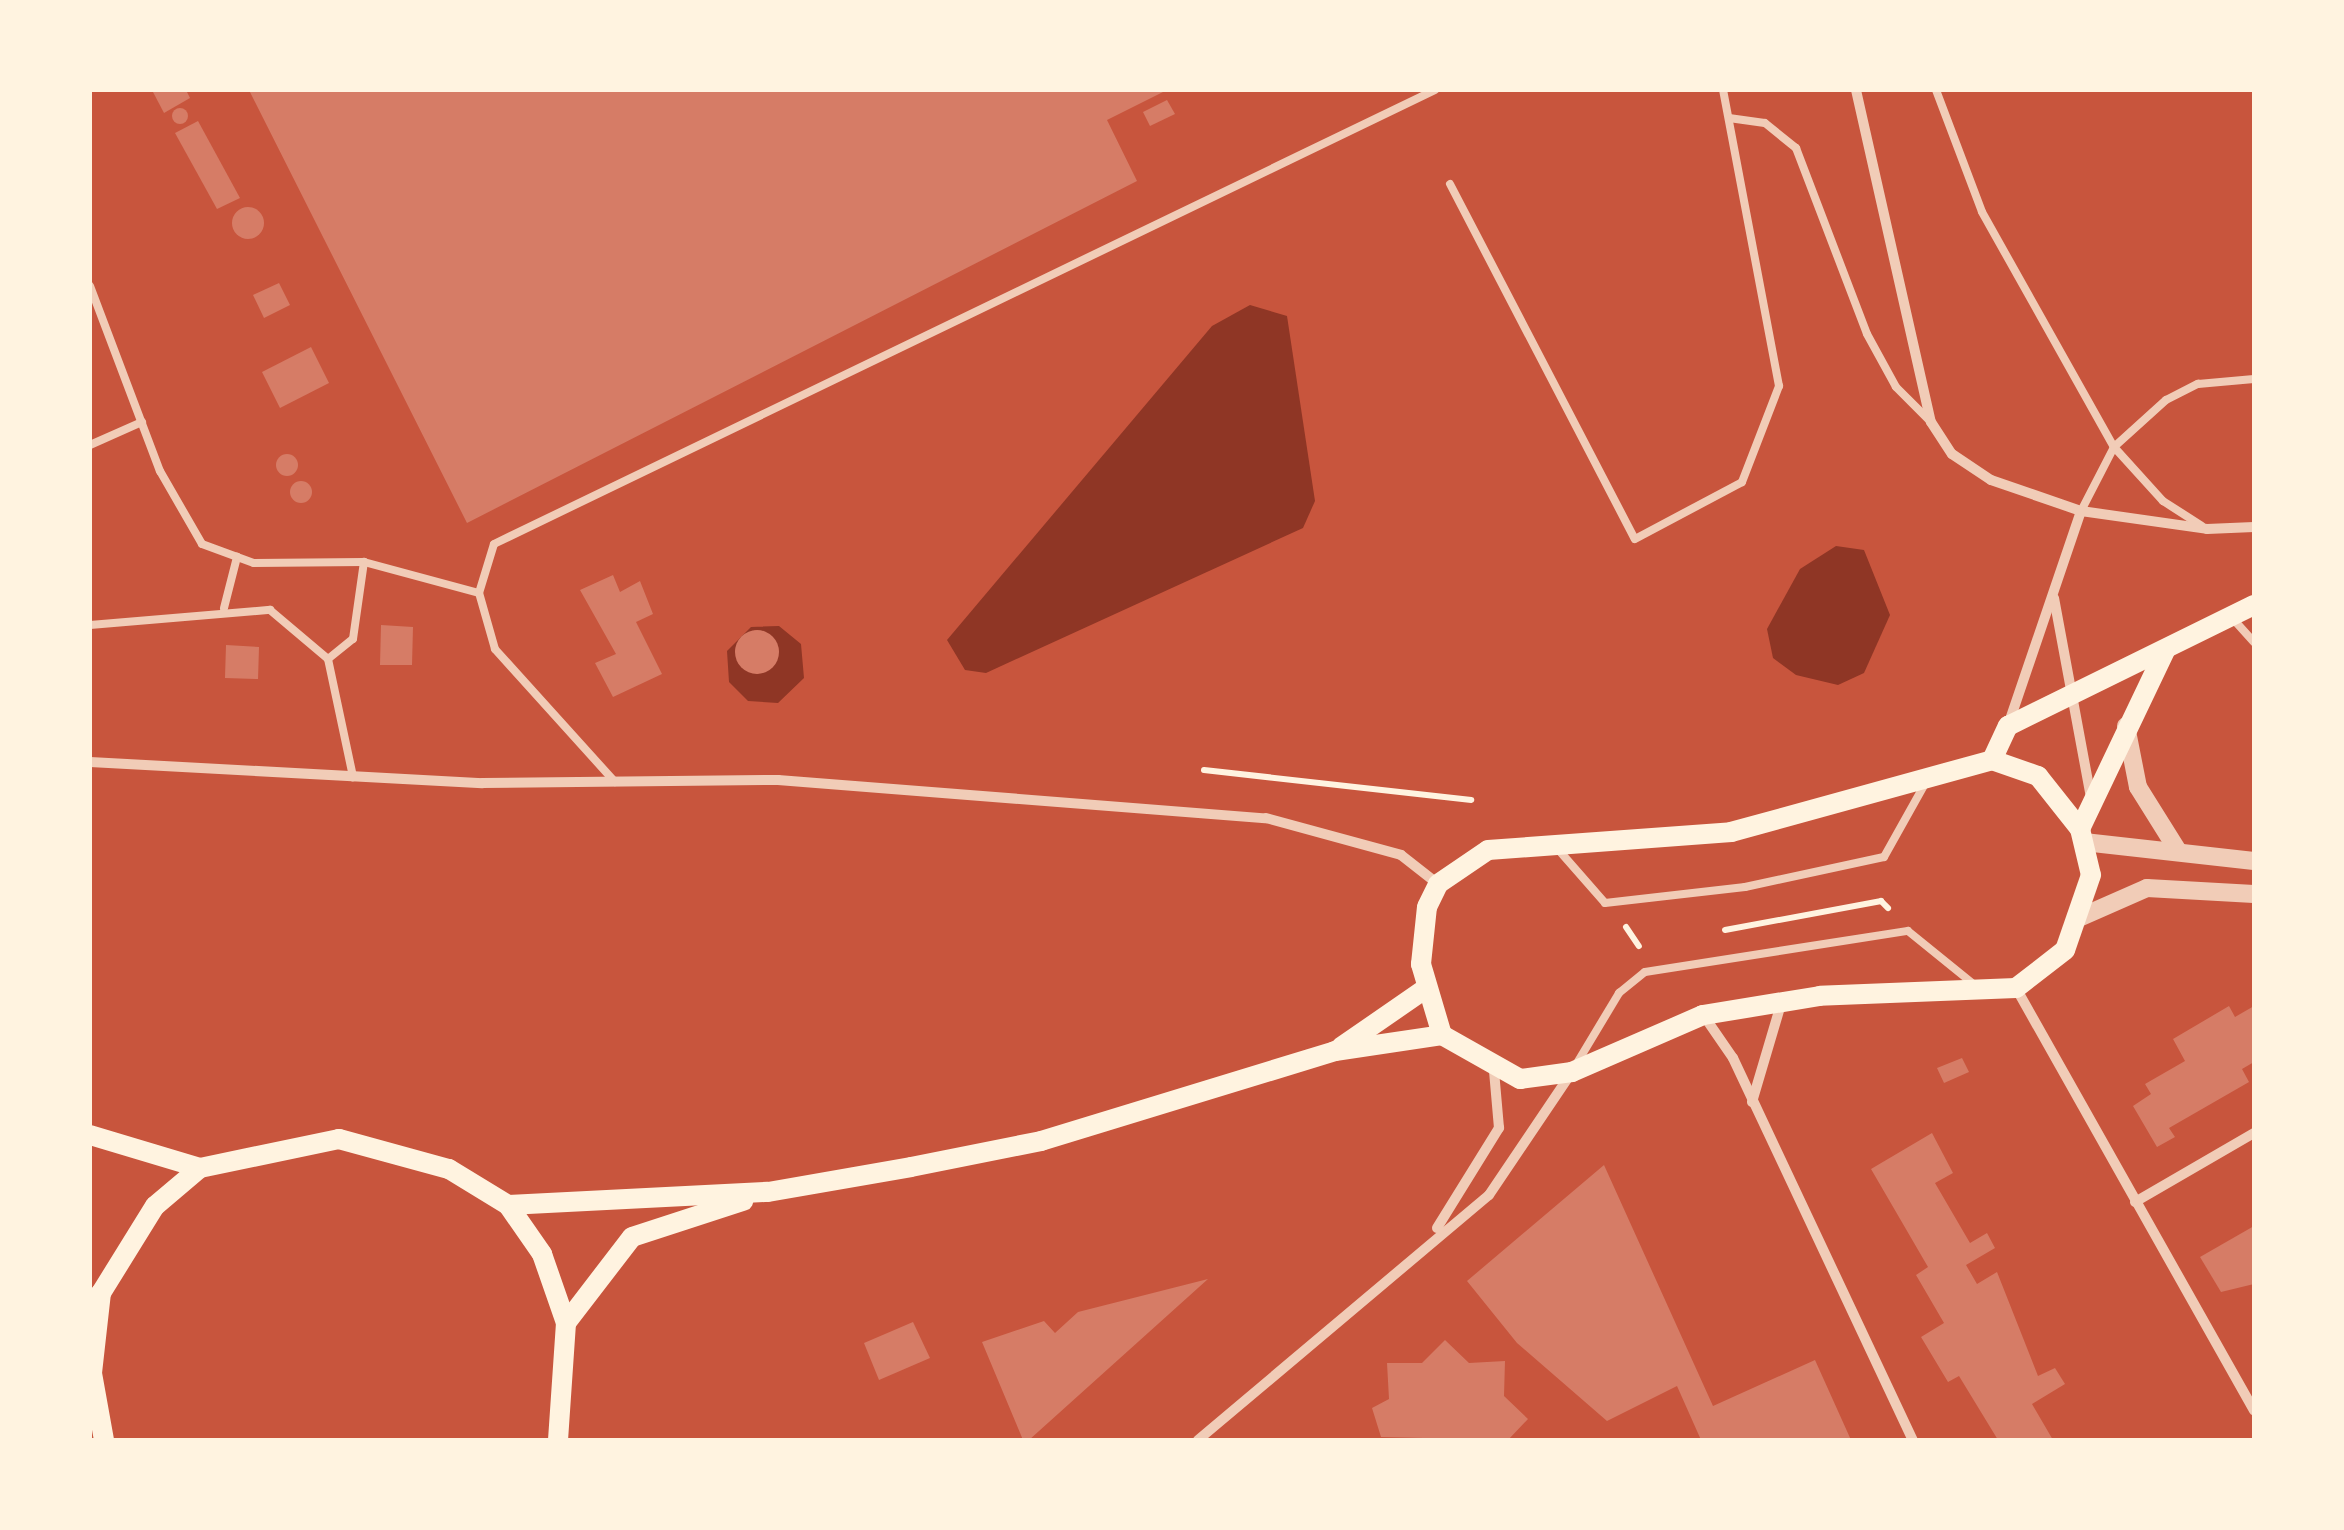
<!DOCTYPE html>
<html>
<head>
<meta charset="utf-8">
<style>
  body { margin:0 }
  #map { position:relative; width:2344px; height:1530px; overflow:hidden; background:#c8553d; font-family:Raleway,sans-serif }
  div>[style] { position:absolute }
  .water>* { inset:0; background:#8f3625 }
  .building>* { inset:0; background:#d67c66 }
  .round { border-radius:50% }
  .path>* { height:6px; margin:-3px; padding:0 3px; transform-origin:3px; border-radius:3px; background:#fff3e0 }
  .service>* { height:8px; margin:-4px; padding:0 4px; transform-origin:4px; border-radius:4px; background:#f1ccb7 }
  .minor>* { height:10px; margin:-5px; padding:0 5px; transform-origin:5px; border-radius:5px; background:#f1ccb7 }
  .tertiary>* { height:18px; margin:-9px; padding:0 9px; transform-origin:9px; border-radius:9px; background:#f1ccb7 }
  .secondary>* { height:20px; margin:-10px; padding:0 10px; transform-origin:10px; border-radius:10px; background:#fff3e0 }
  span { translate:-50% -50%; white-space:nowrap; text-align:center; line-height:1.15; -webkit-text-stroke:8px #fff3e0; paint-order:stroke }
  .frame { position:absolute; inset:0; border:92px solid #fff3e0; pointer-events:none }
</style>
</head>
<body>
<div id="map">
  <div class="water">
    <div style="clip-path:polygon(1250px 305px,1287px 316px,1315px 501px,1303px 528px,986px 673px,965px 670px,947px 640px,1212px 326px)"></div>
    <div style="clip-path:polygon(1836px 546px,1864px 550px,1890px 615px,1864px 673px,1838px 685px,1796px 675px,1773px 658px,1767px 629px,1800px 569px)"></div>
    <div style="clip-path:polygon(evenodd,779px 626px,801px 644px,804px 678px,778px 703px,748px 701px,729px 682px,727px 651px,751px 627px,779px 626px,755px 630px,779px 650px,758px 674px,739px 664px,735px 650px,755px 630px)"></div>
  </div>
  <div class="building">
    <div style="clip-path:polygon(186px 90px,190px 98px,164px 113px,153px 92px)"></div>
    <div style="clip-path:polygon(249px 90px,1167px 90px,1107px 120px,1137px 181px,467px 523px)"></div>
    <div style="clip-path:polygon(1167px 100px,1175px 114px,1150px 126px,1143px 112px)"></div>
    <div class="round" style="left:172px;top:108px;width:16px;height:16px"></div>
    <div style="clip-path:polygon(198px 121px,240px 198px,217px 209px,175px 133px)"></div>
    <div class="round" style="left:232px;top:207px;width:32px;height:32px"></div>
    <div style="clip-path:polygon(279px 283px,290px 305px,264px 318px,253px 295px)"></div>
    <div style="clip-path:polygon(311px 347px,329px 383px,280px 408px,262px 372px)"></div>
    <div class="round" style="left:276px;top:454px;width:22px;height:22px"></div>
    <div class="round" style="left:290px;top:481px;width:22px;height:22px"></div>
    <div style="clip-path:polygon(613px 575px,620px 592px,640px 581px,653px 614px,636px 622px,662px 674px,613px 697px,595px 663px,616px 654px,580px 590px)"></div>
    <div style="clip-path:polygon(381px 625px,413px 627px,412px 665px,380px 665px)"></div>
    <div class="round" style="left:735px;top:630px;width:44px;height:44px"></div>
    <div style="clip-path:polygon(226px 645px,259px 647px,258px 679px,225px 678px)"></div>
    <div style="clip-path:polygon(2229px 1006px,2235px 1017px,2254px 1006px,2254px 1062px,2242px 1069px,2249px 1082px,2169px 1128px,2175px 1137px,2157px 1147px,2133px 1106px,2151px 1094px,2145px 1084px,2185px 1061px,2173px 1039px)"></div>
    <div style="clip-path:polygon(1962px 1058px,1969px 1072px,1944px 1083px,1937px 1068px)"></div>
    <div style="clip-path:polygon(1932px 1133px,1953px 1173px,1935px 1183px,1970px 1243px,1987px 1233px,1995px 1248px,1966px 1265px,1977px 1284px,1997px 1272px,2038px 1376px,2055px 1368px,2065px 1384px,2032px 1404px,2053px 1440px,1998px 1440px,1959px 1376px,1948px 1382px,1921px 1337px,1944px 1323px,1916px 1275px,1928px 1267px,1871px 1169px)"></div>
    <div style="clip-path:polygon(1604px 1165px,1713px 1406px,1815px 1360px,1851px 1440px,1701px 1440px,1677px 1386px,1607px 1421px,1517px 1343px,1467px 1281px)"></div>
    <div style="clip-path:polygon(2254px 1226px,2254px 1284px,2221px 1292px,2200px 1257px)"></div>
    <div style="clip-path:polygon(1208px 1279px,1029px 1440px,1023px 1440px,982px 1342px,1044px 1321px,1055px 1333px,1078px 1312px)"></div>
    <div style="clip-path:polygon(913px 1322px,930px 1358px,879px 1380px,864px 1343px)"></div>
    <div style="clip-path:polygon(1445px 1340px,1469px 1363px,1505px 1361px,1504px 1396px,1528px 1419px,1508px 1440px,1381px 1437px,1372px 1408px,1389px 1399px,1387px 1363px,1422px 1363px)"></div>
  </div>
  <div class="path">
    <div style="left:1204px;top:770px;width:269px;rotate:6.4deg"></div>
    <div style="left:1626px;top:927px;width:23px;rotate:56deg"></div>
    <div style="left:1725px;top:930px;width:159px;rotate:-10.5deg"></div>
    <div style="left:1881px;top:901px;width:10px;rotate:45deg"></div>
  </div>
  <div class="service">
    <div style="left:1936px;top:90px;width:130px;rotate:69.3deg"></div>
    <div style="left:1982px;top:212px;width:270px;rotate:60.7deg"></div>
    <div style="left:2114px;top:447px;width:73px;rotate:47.8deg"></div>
    <div style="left:2163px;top:501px;width:46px;rotate:32.7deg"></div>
    <div style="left:1729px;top:118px;width:36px;rotate:8deg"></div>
    <div style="left:1765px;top:123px;width:40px;rotate:39deg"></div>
    <div style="left:1796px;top:148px;width:199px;rotate:69.1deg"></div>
    <div style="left:1867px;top:334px;width:60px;rotate:61.3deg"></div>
    <div style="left:1896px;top:387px;width:49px;rotate:45deg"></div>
    <div style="left:1450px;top:184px;width:400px;rotate:62.5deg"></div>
    <div style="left:1635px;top:539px;width:121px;rotate:-28deg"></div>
    <div style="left:1742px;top:482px;width:103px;rotate:-68.9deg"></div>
    <div style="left:1779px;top:386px;width:301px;rotate:-100.7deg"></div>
    <div style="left:90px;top:286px;width:198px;rotate:69.3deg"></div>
    <div style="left:160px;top:471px;width:84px;rotate:60.1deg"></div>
    <div style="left:202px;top:544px;width:55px;rotate:20.1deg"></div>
    <div style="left:254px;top:563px;width:110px;rotate:-0.5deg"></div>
    <div style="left:364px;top:562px;width:119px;rotate:15.1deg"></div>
    <div style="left:90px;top:445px;width:57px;rotate:-23.9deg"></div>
    <div style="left:2081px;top:511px;width:72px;rotate:-62.7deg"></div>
    <div style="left:2114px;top:447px;width:70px;rotate:-42.1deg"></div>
    <div style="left:2166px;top:400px;width:36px;rotate:-27deg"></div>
    <div style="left:2198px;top:384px;width:56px;rotate:-5.1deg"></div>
    <div style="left:224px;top:608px;width:53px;rotate:-75.7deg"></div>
    <div style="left:2234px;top:620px;width:30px;rotate:48deg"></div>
    <div style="left:90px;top:625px;width:181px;rotate:-4.8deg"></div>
    <div style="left:270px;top:610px;width:76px;rotate:40.2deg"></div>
    <div style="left:328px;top:659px;width:121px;rotate:78deg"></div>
    <div style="left:328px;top:659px;width:32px;rotate:-39deg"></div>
    <div style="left:353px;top:639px;width:78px;rotate:-81.9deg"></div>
    <div style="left:615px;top:782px;width:179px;rotate:-132.1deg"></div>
    <div style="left:495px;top:649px;width:58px;rotate:-105.9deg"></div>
    <div style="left:479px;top:593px;width:51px;rotate:-73deg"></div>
    <div style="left:494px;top:544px;width:1045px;rotate:-25.76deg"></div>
    <div style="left:1556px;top:847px;width:74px;rotate:48.8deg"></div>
    <div style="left:1605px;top:903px;width:141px;rotate:-6.5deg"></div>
    <div style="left:1745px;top:887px;width:142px;rotate:-12.2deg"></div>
    <div style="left:1884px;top:857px;width:86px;rotate:-60.8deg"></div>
    <div style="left:1577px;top:1063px;width:82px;rotate:-59deg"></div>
    <div style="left:1619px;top:993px;width:33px;rotate:-39deg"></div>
    <div style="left:1645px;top:972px;width:266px;rotate:-8.9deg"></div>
    <div style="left:1908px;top:931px;width:87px;rotate:39deg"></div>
  </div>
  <div class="minor">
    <div style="left:1856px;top:90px;width:340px;rotate:77.3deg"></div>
    <div style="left:1931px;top:422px;width:38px;rotate:57deg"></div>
    <div style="left:1952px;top:454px;width:47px;rotate:33.7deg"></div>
    <div style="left:1991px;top:480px;width:95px;rotate:19deg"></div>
    <div style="left:2081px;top:511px;width:223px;rotate:108.8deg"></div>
    <div style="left:2081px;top:511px;width:127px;rotate:8.1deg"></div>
    <div style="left:2207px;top:529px;width:47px;rotate:-2.4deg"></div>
    <div style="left:2054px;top:598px;width:203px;rotate:79.5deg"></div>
    <div style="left:90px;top:762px;width:393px;rotate:3.1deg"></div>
    <div style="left:482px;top:783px;width:296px;rotate:-0.6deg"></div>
    <div style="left:778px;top:780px;width:489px;rotate:4.5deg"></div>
    <div style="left:1266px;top:818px;width:140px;rotate:15.3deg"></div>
    <div style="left:1401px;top:855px;width:47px;rotate:38.1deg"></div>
    <div style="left:2016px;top:988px;width:485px;rotate:60.6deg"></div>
    <div style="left:1704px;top:1016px;width:51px;rotate:55.4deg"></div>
    <div style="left:1733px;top:1058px;width:422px;rotate:64.8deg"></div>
    <div style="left:1752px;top:1102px;width:102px;rotate:-73.5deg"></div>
    <div style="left:2135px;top:1202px;width:138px;rotate:-30.1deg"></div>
    <div style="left:1437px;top:1228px;width:118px;rotate:-58.2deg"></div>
    <div style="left:1499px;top:1128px;width:57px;rotate:-95deg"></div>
    <div style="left:1198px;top:1440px;width:380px;rotate:-40.1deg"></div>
    <div style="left:1489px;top:1195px;width:148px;rotate:-56deg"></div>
  </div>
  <div class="tertiary">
    <div style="left:2126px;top:726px;width:62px;rotate:78.9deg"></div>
    <div style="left:2138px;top:787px;width:75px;rotate:58deg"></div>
    <div style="left:2084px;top:842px;width:171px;rotate:6.4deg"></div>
    <div style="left:2081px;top:917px;width:72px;rotate:-23.7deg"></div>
    <div style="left:2147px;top:888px;width:107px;rotate:3.2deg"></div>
  </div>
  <div class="secondary">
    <div style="left:1992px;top:760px;width:49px;rotate:19.2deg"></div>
    <div style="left:2038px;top:776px;width:68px;rotate:51.6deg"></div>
    <div style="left:2080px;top:829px;width:47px;rotate:76.6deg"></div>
    <div style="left:2091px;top:875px;width:79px;rotate:109.1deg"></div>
    <div style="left:2065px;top:950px;width:62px;rotate:142.2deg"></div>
    <div style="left:2016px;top:988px;width:196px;rotate:177.7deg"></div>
    <div style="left:1820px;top:996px;width:119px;rotate:170.8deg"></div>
    <div style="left:1703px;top:1015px;width:143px;rotate:156.5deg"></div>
    <div style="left:1572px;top:1072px;width:52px;rotate:172.3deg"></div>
    <div style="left:1520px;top:1079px;width:90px;rotate:-150.6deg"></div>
    <div style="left:1442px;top:1035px;width:74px;rotate:-106.5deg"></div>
    <div style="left:1421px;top:964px;width:57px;rotate:-84deg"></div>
    <div style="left:1427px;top:907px;width:25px;rotate:-64deg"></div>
    <div style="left:1438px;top:884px;width:60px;rotate:-34.2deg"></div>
    <div style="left:1488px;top:850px;width:244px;rotate:-4.2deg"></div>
    <div style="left:1731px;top:832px;width:271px;rotate:-15.4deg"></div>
    <div style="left:1992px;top:760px;width:38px;rotate:-65deg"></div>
    <div style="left:2008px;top:726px;width:274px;rotate:-26.2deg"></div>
    <div style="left:2080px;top:829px;width:199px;rotate:-64.5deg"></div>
    <div style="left:1341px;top:1047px;width:102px;rotate:-34.6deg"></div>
    <div style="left:90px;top:1135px;width:115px;rotate:16.7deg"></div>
    <div style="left:508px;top:1205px;width:260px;rotate:-2.9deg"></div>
    <div style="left:768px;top:1192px;width:145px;rotate:-9.9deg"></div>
    <div style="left:911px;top:1167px;width:133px;rotate:-11.3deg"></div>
    <div style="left:1041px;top:1141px;width:307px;rotate:-17deg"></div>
    <div style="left:1335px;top:1051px;width:108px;rotate:-8.5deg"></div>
    <div style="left:566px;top:1323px;width:108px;rotate:-52.5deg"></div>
    <div style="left:632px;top:1237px;width:117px;rotate:-18deg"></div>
    <div style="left:104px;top:1440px;width:68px;rotate:-100.2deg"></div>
    <div style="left:92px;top:1373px;width:81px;rotate:-83.6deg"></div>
    <div style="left:101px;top:1293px;width:102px;rotate:-58.2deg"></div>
    <div style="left:155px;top:1206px;width:59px;rotate:-40.2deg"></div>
    <div style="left:200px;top:1168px;width:142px;rotate:-11.8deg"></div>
    <div style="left:339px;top:1139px;width:114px;rotate:15.3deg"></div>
    <div style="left:449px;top:1169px;width:69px;rotate:31.4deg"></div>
    <div style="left:508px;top:1205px;width:60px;rotate:55.2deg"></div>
    <div style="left:542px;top:1254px;width:73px;rotate:70.8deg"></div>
    <div style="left:566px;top:1323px;width:117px;rotate:93.9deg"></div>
  </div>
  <div class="frame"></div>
</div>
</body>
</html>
